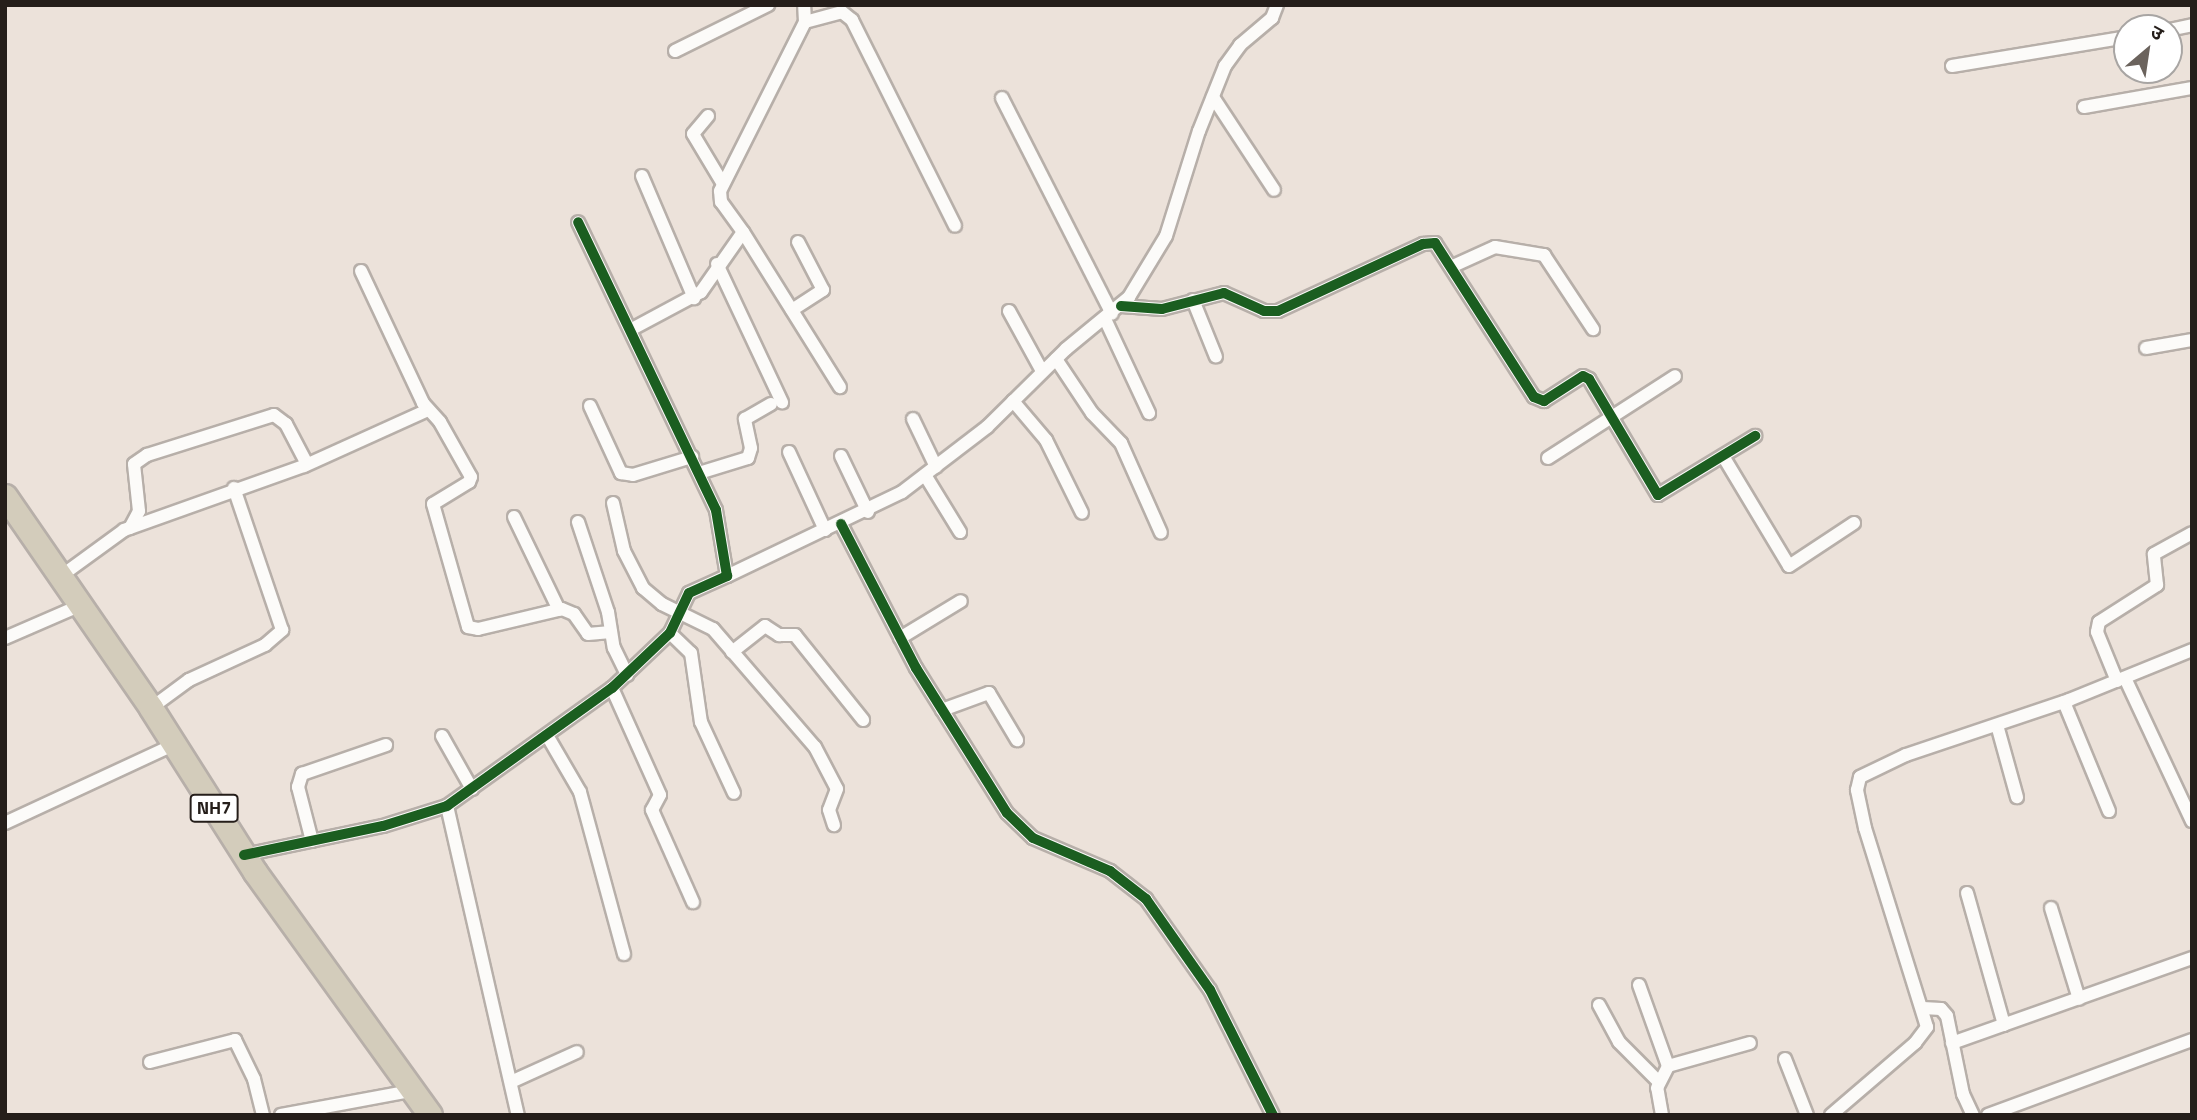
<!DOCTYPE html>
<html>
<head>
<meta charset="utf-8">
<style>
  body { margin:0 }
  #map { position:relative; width:2197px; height:1120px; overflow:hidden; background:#ece2da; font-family:"Titillium Web","Noto Sans Devanagari",sans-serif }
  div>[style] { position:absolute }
  .roads { filter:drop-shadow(2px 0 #b7afa9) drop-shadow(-2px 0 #b7afa9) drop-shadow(0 2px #b7afa9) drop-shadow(0 -2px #b7afa9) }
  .street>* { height:12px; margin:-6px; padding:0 6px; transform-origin:6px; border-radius:6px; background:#fcfbf9 }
  .highway>* { height:23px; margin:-11.5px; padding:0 11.5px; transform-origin:11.5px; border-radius:11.5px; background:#d3ccbb }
  .cycleway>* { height:10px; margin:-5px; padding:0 5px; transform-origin:5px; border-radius:5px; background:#1b5e20 }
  span { translate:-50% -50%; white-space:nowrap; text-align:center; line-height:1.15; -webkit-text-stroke:5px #fff; paint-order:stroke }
  .shield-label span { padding:2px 5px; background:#fff; border:2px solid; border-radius:5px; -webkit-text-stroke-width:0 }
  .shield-label { font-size:18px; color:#251e1a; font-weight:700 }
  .frame { position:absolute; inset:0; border:7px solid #251e1a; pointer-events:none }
  .north { position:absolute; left:2113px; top:14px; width:70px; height:70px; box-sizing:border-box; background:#fff; border:2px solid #a8a5a3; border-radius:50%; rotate:29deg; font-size:19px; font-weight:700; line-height:28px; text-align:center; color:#251e1a }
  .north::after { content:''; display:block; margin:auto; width:24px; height:32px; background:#6b635d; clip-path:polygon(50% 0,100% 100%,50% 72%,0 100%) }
</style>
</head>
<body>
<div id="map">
  <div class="roads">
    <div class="street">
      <div style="left:805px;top:22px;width:38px;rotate:-15deg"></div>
      <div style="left:842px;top:12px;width:13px;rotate:39deg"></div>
      <div style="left:852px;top:20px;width:230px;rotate:63.4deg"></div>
      <div style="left:2169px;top:30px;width:24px;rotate:-12deg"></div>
      <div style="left:675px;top:51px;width:104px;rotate:-26.3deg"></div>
      <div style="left:1952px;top:66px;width:177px;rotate:-9.4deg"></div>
      <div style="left:1213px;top:97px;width:111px;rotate:56.7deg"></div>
      <div style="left:1002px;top:98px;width:242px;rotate:63deg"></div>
      <div style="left:2084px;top:107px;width:110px;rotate:-10deg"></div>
      <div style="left:708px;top:116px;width:23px;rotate:130deg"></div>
      <div style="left:693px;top:134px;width:58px;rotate:59deg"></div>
      <div style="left:642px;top:176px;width:133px;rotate:66.9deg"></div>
      <div style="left:743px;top:232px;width:183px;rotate:58deg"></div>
      <div style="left:717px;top:264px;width:153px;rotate:64.8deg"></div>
      <div style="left:1453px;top:266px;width:46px;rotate:-24.3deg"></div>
      <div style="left:1495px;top:247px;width:50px;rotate:9.3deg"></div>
      <div style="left:1544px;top:255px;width:89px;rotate:56.5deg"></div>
      <div style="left:361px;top:271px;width:146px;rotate:64.8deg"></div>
      <div style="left:423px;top:403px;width:25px;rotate:48deg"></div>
      <div style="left:440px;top:422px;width:63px;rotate:60.6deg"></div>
      <div style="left:471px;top:477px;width:5px;rotate:112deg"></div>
      <div style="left:469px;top:482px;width:42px;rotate:148.6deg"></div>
      <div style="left:433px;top:504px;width:128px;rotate:74.1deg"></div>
      <div style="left:468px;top:627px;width:10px;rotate:11deg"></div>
      <div style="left:478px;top:629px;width:86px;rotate:-13.4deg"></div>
      <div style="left:562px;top:609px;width:13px;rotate:23deg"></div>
      <div style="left:574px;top:614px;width:24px;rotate:55deg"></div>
      <div style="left:588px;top:634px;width:23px;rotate:-5deg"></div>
      <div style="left:1193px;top:300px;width:61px;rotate:68deg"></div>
      <div style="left:1121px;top:306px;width:41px;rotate:4.2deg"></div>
      <div style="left:1162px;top:309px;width:64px;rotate:-14.5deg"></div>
      <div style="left:1224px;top:293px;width:44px;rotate:24.2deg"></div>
      <div style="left:1264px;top:311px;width:14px"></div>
      <div style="left:1278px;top:311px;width:160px;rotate:-24.8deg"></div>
      <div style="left:1423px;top:244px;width:12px;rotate:-5deg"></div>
      <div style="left:1435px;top:243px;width:183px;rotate:57.3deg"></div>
      <div style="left:1534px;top:397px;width:11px;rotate:22deg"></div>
      <div style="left:1544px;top:401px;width:46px;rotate:-32.7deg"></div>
      <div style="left:1583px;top:376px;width:7px;rotate:27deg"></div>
      <div style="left:1589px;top:379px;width:135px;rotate:59.3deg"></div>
      <div style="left:1658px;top:495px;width:114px;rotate:-31.3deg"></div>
      <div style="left:792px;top:310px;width:37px;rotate:-33deg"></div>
      <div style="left:823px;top:290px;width:54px;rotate:-117.5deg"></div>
      <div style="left:1009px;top:311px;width:68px;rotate:61.2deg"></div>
      <div style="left:1105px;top:319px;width:104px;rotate:64.9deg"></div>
      <div style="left:632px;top:329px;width:78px;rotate:-28.2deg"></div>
      <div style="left:701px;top:292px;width:73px;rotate:-55deg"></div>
      <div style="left:743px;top:232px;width:37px;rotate:-126deg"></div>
      <div style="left:721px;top:202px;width:11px;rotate:-95deg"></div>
      <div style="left:720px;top:191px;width:189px;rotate:-63.3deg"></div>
      <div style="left:805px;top:22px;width:17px;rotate:-93deg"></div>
      <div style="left:2146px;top:348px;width:47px;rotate:-9.9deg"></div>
      <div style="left:1056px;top:359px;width:65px;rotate:56.3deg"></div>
      <div style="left:1092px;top:413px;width:42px;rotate:46deg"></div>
      <div style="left:1121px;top:443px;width:98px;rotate:66deg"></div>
      <div style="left:1013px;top:401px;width:51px;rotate:49.8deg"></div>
      <div style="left:1046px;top:440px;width:81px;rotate:63.7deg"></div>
      <div style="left:590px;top:406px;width:74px;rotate:65.2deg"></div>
      <div style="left:621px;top:473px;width:12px;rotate:9deg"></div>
      <div style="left:633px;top:475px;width:62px;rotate:-17deg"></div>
      <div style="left:913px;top:419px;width:53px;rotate:64.4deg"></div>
      <div style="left:789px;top:452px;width:86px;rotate:65.2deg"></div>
      <div style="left:841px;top:456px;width:62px;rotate:64.3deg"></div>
      <div style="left:1723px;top:456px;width:128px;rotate:59deg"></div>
      <div style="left:1789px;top:566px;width:78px;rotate:-33.5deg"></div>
      <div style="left:1548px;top:458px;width:151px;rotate:-32.8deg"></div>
      <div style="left:699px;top:473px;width:51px;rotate:-17deg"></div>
      <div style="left:748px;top:458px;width:10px;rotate:-73deg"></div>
      <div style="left:751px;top:448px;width:30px;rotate:-102deg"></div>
      <div style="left:745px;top:419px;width:30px;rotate:-30deg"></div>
      <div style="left:925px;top:475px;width:67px;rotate:58.4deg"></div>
      <div style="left:613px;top:503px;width:49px;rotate:77.1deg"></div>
      <div style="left:624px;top:551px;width:42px;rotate:62.8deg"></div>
      <div style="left:643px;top:588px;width:25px;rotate:40deg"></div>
      <div style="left:662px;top:604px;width:57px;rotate:26.1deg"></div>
      <div style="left:713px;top:629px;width:156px;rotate:49.2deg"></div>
      <div style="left:815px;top:747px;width:47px;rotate:62.4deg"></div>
      <div style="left:837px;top:789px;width:22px;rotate:111deg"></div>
      <div style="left:829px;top:810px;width:16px;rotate:72deg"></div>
      <div style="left:514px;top:517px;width:103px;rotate:64.2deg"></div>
      <div style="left:578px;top:522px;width:95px;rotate:71.6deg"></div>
      <div style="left:608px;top:612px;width:36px;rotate:81deg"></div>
      <div style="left:614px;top:648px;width:30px;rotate:64deg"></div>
      <div style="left:841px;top:524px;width:162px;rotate:62.5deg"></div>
      <div style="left:916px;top:668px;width:171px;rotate:57.9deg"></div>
      <div style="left:1007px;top:813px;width:36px;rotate:44deg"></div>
      <div style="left:1033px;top:838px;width:84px;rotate:23.2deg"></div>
      <div style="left:1110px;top:871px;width:46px;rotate:37.9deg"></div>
      <div style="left:1146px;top:899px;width:111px;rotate:54.9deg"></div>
      <div style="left:1210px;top:990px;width:140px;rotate:63.3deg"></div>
      <div style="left:130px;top:528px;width:19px;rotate:-62deg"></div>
      <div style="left:139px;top:511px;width:47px;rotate:-96.1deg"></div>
      <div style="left:134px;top:464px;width:16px;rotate:-35deg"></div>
      <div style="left:147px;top:455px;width:133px;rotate:-17.5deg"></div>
      <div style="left:274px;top:415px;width:15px;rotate:37deg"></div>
      <div style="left:286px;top:424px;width:45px;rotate:62.3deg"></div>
      <div style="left:61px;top:576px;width:78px;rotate:-36.1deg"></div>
      <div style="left:124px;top:530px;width:191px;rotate:-19.6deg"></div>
      <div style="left:304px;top:466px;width:136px;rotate:-24.3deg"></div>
      <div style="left:727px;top:576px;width:194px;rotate:-25.6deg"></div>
      <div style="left:902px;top:492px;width:107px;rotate:-37.4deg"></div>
      <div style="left:987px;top:427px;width:111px;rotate:-44.6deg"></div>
      <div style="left:1066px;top:349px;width:82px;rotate:-39.5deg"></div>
      <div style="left:1129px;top:297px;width:71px;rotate:-58.8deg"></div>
      <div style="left:1166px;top:236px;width:110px;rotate:-72.6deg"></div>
      <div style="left:1199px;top:131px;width:70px;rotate:-68.2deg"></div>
      <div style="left:1225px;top:66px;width:26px;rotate:-54deg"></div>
      <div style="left:1240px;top:45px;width:42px;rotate:-40.2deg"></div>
      <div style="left:1272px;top:18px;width:14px;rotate:-69deg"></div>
      <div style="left:670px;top:633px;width:29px;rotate:44deg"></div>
      <div style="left:691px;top:653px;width:70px;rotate:81.8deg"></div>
      <div style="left:701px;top:722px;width:78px;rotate:65.1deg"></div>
      <div style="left:5px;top:638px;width:83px;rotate:-23.5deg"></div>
      <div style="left:900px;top:638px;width:71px;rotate:-31.2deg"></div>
      <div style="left:732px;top:652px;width:42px;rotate:-38.2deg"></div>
      <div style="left:765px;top:626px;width:17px;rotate:33deg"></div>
      <div style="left:779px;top:635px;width:16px"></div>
      <div style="left:795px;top:635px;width:109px;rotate:51.3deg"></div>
      <div style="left:2125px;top:678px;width:158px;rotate:64.9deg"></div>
      <div style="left:2117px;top:681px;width:53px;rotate:-112.2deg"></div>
      <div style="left:2097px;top:632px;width:10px;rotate:-79deg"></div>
      <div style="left:2099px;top:622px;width:69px;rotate:-32.5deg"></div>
      <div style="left:2157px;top:585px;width:31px;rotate:-96deg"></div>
      <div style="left:2154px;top:554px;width:43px;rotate:-28.9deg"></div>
      <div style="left:612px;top:688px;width:117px;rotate:65.8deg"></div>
      <div style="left:660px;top:795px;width:17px;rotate:118deg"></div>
      <div style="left:652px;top:810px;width:101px;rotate:66deg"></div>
      <div style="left:2064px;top:702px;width:118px;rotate:67.6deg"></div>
      <div style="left:151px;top:708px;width:47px;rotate:-36.4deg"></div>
      <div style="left:189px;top:680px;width:84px;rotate:-24.7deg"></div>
      <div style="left:265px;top:645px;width:23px;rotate:-41deg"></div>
      <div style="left:282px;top:630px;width:150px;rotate:-108.7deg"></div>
      <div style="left:942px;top:710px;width:50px;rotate:-19.9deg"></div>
      <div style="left:989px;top:693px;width:55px;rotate:59.2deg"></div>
      <div style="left:1997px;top:725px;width:75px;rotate:74.5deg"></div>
      <div style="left:442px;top:736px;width:61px;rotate:60.5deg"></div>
      <div style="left:548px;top:737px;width:64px;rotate:59.8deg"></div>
      <div style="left:580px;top:792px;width:168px;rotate:74.8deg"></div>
      <div style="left:447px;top:806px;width:317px;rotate:77.1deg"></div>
      <div style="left:5px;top:823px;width:185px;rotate:-24.9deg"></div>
      <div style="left:312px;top:841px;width:56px;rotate:-104.5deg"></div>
      <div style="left:298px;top:787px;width:14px;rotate:-73deg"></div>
      <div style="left:302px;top:774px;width:89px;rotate:-19deg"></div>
      <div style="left:244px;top:855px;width:142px;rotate:-11.8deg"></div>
      <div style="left:383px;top:826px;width:67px;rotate:-17.4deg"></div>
      <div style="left:447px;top:806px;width:203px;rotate:-35.6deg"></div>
      <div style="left:612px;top:688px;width:80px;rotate:-43.5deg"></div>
      <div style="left:670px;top:633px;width:44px;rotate:-64.6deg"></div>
      <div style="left:689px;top:593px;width:42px;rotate:-24.1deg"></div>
      <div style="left:727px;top:576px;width:67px;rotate:-99.5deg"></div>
      <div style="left:716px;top:510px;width:319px;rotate:-115.6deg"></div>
      <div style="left:1967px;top:893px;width:137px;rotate:74.3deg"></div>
      <div style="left:2051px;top:908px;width:95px;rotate:72.9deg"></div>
      <div style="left:1639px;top:985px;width:86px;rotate:70.3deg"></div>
      <div style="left:1599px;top:1005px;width:42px;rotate:61.6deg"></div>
      <div style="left:1619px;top:1042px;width:55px;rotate:45deg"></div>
      <div style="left:1923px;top:1008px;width:18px;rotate:3deg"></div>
      <div style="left:1941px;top:1009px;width:9px;rotate:49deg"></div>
      <div style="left:1947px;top:1016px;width:80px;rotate:78.4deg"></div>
      <div style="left:1963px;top:1094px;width:23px;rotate:65deg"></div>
      <div style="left:1952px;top:1043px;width:255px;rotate:-19.5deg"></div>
      <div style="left:1785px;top:1059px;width:60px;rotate:68.6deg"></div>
      <div style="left:150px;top:1062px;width:88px;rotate:-14.5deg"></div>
      <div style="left:235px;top:1040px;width:43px;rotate:64deg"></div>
      <div style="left:254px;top:1079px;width:37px;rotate:76deg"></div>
      <div style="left:513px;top:1081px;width:70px;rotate:-24.4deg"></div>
      <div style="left:281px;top:1115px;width:131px;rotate:-10.5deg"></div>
      <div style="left:1662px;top:1115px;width:27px;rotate:-100deg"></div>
      <div style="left:1657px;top:1088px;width:25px;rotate:-63deg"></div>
      <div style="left:1668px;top:1066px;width:85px;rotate:-15.7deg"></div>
      <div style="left:1831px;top:1115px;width:111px;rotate:-40.6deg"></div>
      <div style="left:1915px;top:1043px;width:20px;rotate:-53deg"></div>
      <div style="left:1927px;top:1027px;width:208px;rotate:-107.3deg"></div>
      <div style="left:1865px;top:828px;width:39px;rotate:-102deg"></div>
      <div style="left:1857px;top:790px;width:13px;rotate:-77deg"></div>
      <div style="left:1860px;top:777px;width:51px;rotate:-25.6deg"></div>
      <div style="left:1906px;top:755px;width:172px;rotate:-18.6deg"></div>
      <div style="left:2069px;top:700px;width:133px;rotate:-22.1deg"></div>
      <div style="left:1988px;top:1115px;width:217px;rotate:-20.2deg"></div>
    </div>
    <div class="highway">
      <div style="left:5px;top:496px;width:257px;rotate:55.4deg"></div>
      <div style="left:151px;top:708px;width:194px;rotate:57.6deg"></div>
      <div style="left:255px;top:872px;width:299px;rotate:54.2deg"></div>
    </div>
  </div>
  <div class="cycleway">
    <div style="left:1121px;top:306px;width:41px;rotate:4.2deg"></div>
    <div style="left:1162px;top:309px;width:64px;rotate:-14.5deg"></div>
    <div style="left:1224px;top:293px;width:44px;rotate:24.2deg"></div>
    <div style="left:1264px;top:311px;width:14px"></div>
    <div style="left:1278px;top:311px;width:160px;rotate:-24.8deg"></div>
    <div style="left:1423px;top:244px;width:12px;rotate:-5deg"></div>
    <div style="left:1435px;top:243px;width:183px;rotate:57.3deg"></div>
    <div style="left:1534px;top:397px;width:11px;rotate:22deg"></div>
    <div style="left:1544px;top:401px;width:46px;rotate:-32.7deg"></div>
    <div style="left:1583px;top:376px;width:7px;rotate:27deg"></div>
    <div style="left:1589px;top:379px;width:135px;rotate:59.3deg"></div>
    <div style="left:1658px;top:495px;width:114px;rotate:-31.3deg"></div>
    <div style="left:841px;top:524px;width:162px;rotate:62.5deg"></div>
    <div style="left:916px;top:668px;width:171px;rotate:57.9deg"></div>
    <div style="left:1007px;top:813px;width:36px;rotate:44deg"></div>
    <div style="left:1033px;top:838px;width:84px;rotate:23.2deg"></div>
    <div style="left:1110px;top:871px;width:46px;rotate:37.9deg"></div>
    <div style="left:1146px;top:899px;width:111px;rotate:54.9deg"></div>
    <div style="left:1210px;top:990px;width:140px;rotate:63.3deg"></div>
    <div style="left:244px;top:855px;width:142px;rotate:-11.8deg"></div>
    <div style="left:383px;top:826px;width:67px;rotate:-17.4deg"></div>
    <div style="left:447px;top:806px;width:203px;rotate:-35.6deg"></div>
    <div style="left:612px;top:688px;width:80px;rotate:-43.5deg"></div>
    <div style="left:670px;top:633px;width:44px;rotate:-64.6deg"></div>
    <div style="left:689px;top:593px;width:42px;rotate:-24.1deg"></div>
    <div style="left:727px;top:576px;width:67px;rotate:-99.5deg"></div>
    <div style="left:716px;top:510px;width:319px;rotate:-115.6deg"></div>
  </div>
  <div class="shield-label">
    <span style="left:214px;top:808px">NH7</span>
  </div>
  <div class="frame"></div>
  <div class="north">उ</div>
</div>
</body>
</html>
